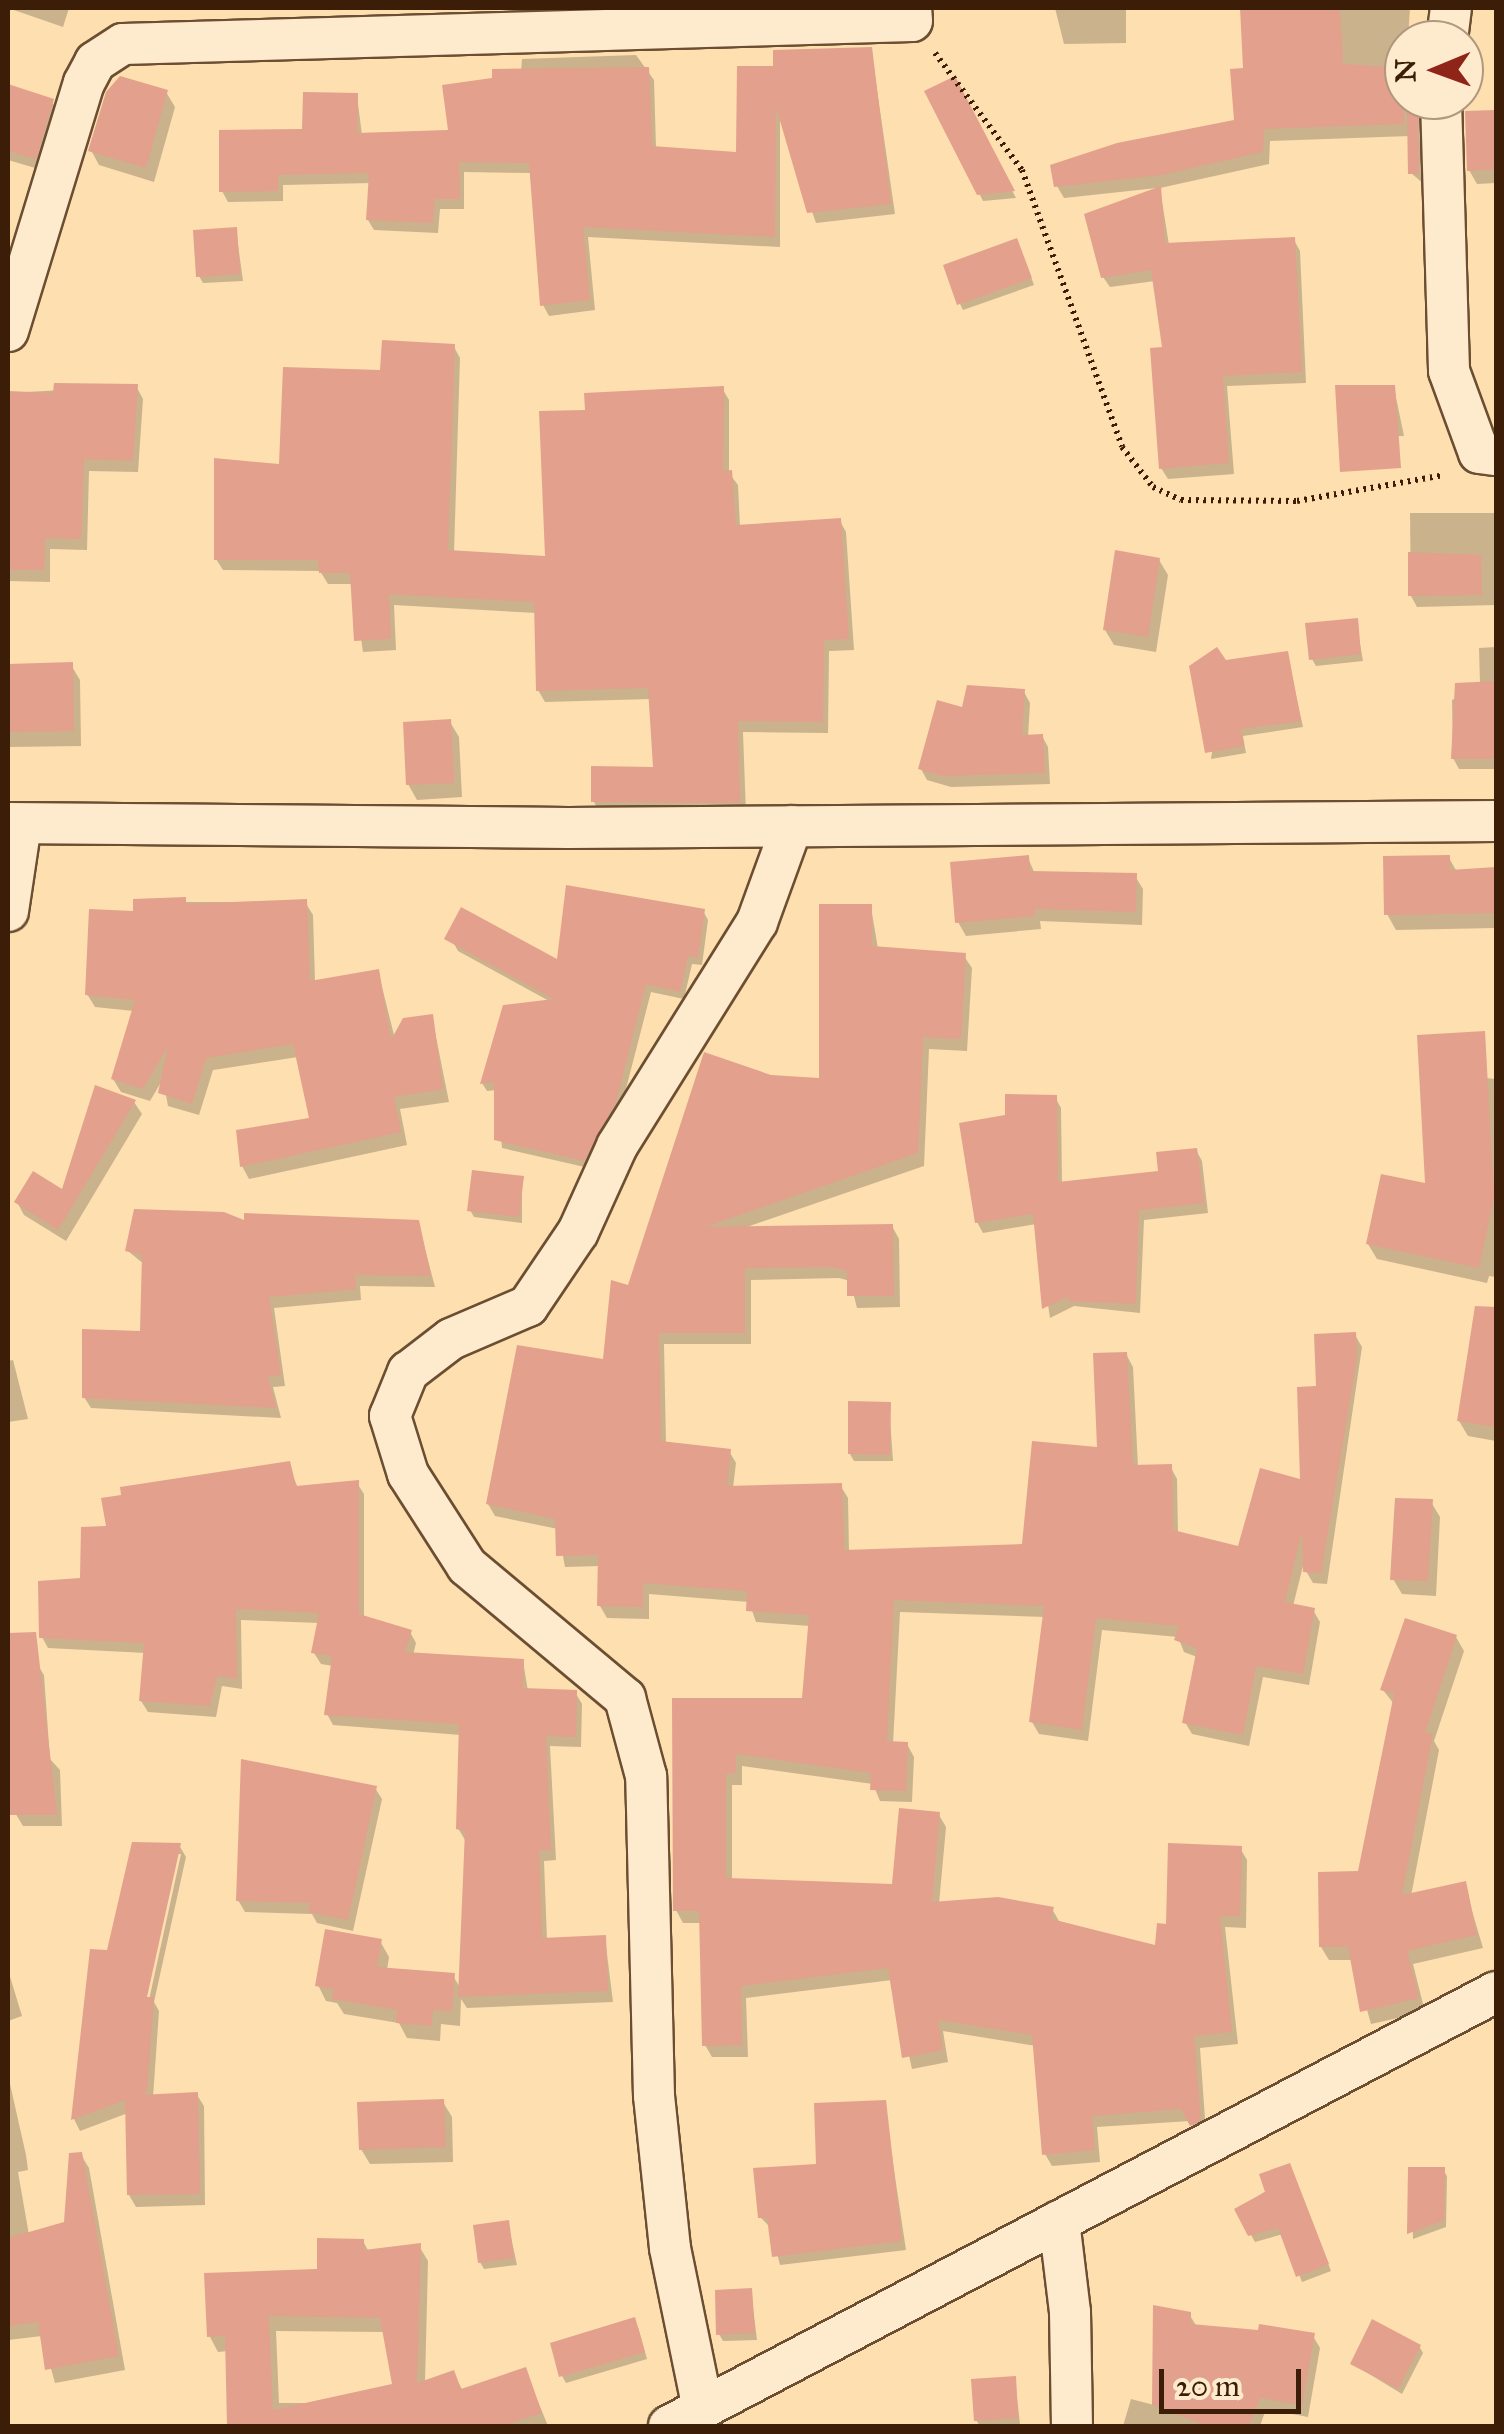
<!DOCTYPE html>
<html>
<head>
<meta charset="utf-8">
<style>
  body { margin:0 }
  #map { position:relative; width:1504px; height:2434px; overflow:hidden; background:#fddfb0; font-family:"IM FELL Great Primer",serif }
  div>[style] { position:absolute }
  .shadow>* { inset:0; background:#0003 }
  .building>* { inset:0; background:#e3a08c }
  .path>* { height:6px; margin-top:-3px; transform-origin:0; background:repeating-linear-gradient(90deg,#3b1d08 0 2.5px,transparent 0 7.5px) }
  .roads { filter:drop-shadow(2px 0 #6c4e32) drop-shadow(-2px 0 #6c4e32) drop-shadow(0 2px #6c4e32) drop-shadow(0 -2px #6c4e32) }
  .street>* { height:40px; margin:-20px; padding:0 20px; transform-origin:20px; border-radius:20px; background:#feeacc }
  span { translate:-50% -50%; white-space:nowrap; text-align:center; line-height:1.15; -webkit-text-stroke:8px #feeacc; paint-order:stroke }
  .frame { position:absolute; inset:0; border:10px solid #3b1d08; pointer-events:none }
  .north { position:absolute; left:1384px; top:20px; width:100px; height:100px; box-sizing:border-box; background:#feeacc; border:2px solid #b0987e; border-radius:50%; rotate:269deg; font-size:28px; font-weight:700; line-height:40px; text-align:center; color:#3b1d08 }
  .north::after { content:''; display:block; margin:auto; width:35px; height:45px; background:#8f2418; clip-path:polygon(50% 0,100% 100%,50% 72%,0 100%) }
  .scale { position:absolute; left:1159px; top:2369px; width:142px; height:45px; box-sizing:border-box; border:5px solid #3b1d08; border-top:0; padding-left:12px; font-size:30px; line-height:35px; white-space:nowrap; color:#3b1d08; -webkit-text-stroke:8px #feeacc; paint-order:stroke }
</style>
</head>
<body>
<div id="map">
  <div class="shadow">
    <div style="clip-path:polygon(8px 8px,69px 8px,63px 27px)"></div>
    <div style="clip-path:polygon(523px 8px,643px 8px,643px 17px,530px 20px)"></div>
    <div style="clip-path:polygon(1055px 8px,1126px 8px,1126px 43px,1064px 44px)"></div>
    <div style="clip-path:polygon(1243px 8px,1410px 8px,1404px 100px,1418px 100px,1425px 185px,1411px 173px,1410px 136px,1270px 141px,1269px 164px,1160px 188px,1169px 245px,1294px 240px,1300px 251px,1306px 383px,1227px 386px,1234px 474px,1168px 479px,1161px 468px,1165px 349px,1155px 281px,1110px 287px,1103px 277px,1157px 188px,1064px 198px,1057px 186px,1237px 122px,1246px 70px)"></div>
    <div style="clip-path:polygon(871px 48px,895px 214px,816px 223px,780px 119px,780px 247px,588px 237px,595px 310px,549px 316px,543px 305px,532px 173px,464px 172px,464px 209px,440px 209px,438px 233px,374px 230px,368px 220px,371px 183px,283px 185px,283px 201px,228px 202px,222px 191px,357px 96px,362px 135px,451px 133px,494px 80px,521px 72px,522px 59px,636px 55px,654px 80px,656px 148px,739px 154px,776px 69px)"></div>
    <div style="clip-path:polygon(954px 79px,1016px 198px,983px 201px,928px 92px)"></div>
    <div style="clip-path:polygon(8px 87px,52px 102px,60px 114px,42px 170px,8px 160px)"></div>
    <div style="clip-path:polygon(166px 92px,175px 107px,154px 182px,99px 165px,91px 150px)"></div>
    <div style="clip-path:polygon(1468px 113px,1496px 113px,1496px 183px,1477px 184px,1469px 170px)"></div>
    <div style="clip-path:polygon(236px 230px,243px 281px,203px 283px,199px 276px)"></div>
    <div style="clip-path:polygon(1020px 248px,1034px 285px,963px 310px,960px 304px)"></div>
    <div style="clip-path:polygon(454px 347px,460px 358px,454px 553px,547px 559px,587px 412px,722px 388px,729px 400px,729px 473px,738px 485px,740px 527px,840px 521px,846px 532px,854px 650px,829px 651px,828px 733px,743px 732px,746px 814px,600px 813px,594px 802px,655px 769px,651px 699px,545px 702px,538px 690px,537px 613px,394px 605px,396px 650px,363px 652px,353px 584px,328px 584px,320px 571px,223px 570px,216px 559px,281px 466px,383px 373px)"></div>
    <div style="clip-path:polygon(136px 386px,143px 399px,138px 472px,89px 471px,87px 550px,50px 549px,50px 582px,8px 581px,8px 393px)"></div>
    <div style="clip-path:polygon(1394px 388px,1404px 436px,1347px 437px)"></div>
    <div style="clip-path:polygon(1410px 513px,1496px 513px,1496px 605px,1417px 607px,1411px 596px)"></div>
    <div style="clip-path:polygon(1159px 560px,1168px 575px,1156px 652px,1114px 645px,1105px 630px)"></div>
    <div style="clip-path:polygon(1356px 621px,1363px 661px,1316px 666px,1312px 659px)"></div>
    <div style="clip-path:polygon(1496px 647px,1496px 769px,1459px 769px,1453px 758px,1452px 700px,1480px 684px,1479px 648px)"></div>
    <div style="clip-path:polygon(1287px 653px,1303px 727px,1243px 736px,1246px 753px,1211px 759px,1225px 663px)"></div>
    <div style="clip-path:polygon(71px 665px,80px 680px,81px 746px,8px 747px,8px 666px)"></div>
    <div style="clip-path:polygon(1024px 692px,1030px 703px,1028px 737px,1042px 736px,1048px 747px,1050px 784px,951px 787px,927px 780px,921px 769px,964px 710px)"></div>
    <div style="clip-path:polygon(450px 722px,459px 737px,462px 797px,417px 800px,408px 784px)"></div>
    <div style="clip-path:polygon(1028px 858px,1035px 874px,1135px 876px,1143px 889px,1142px 925px,1040px 921px,1041px 929px,966px 936px,958px 922px)"></div>
    <div style="clip-path:polygon(1449px 858px,1457px 872px,1496px 869px,1496px 1015px,1495px 928px,1396px 930px,1387px 914px)"></div>
    <div style="clip-path:polygon(135px 902px,305px 902px,313px 915px,315px 982px,378px 971px,395px 1039px,432px 1017px,449px 1102px,400px 1109px,407px 1145px,249px 1179px,242px 1166px,312px 1120px,298px 1057px,213px 1070px,199px 1115px,168px 1106px,163px 1079px,150px 1101px,121px 1092px,113px 1079px,134px 1011px,95px 1007px,87px 994px,136px 914px)"></div>
    <div style="clip-path:polygon(871px 907px,878px 949px,964px 956px,972px 968px,967px 1051px,929px 1049px,924px 1166px,744px 1228px,892px 1226px,899px 1239px,900px 1307px,857px 1308px,850px 1281px,839px 1278px,751px 1280px,751px 1344px,664px 1344px,666px 1444px,729px 1451px,736px 1463px,733px 1488px,840px 1485px,848px 1498px,849px 1552px,1024px 1546px,1100px 1450px,1126px 1354px,1133px 1367px,1138px 1467px,1170px 1466px,1177px 1479px,1178px 1534px,1240px 1549px,1303px 1482px,1319px 1388px,1355px 1335px,1362px 1347px,1327px 1584px,1313px 1583px,1303px 1566px,1293px 1606px,1313px 1610px,1320px 1622px,1309px 1685px,1263px 1677px,1249px 1746px,1192px 1734px,1185px 1722px,1197px 1657px,1184px 1652px,1178px 1637px,1102px 1630px,1088px 1741px,1039px 1734px,1032px 1722px,1045px 1617px,900px 1612px,893px 1744px,907px 1744px,914px 1757px,912px 1802px,880px 1801px,873px 1784px,742px 1766px,742px 1785px,732px 1785px,732px 1880px,895px 1887px,939px 1815px,946px 1827px,939px 1904px,1052px 1909px,1059px 1921px,1157px 1948px,1168px 1927px,1240px 1848px,1247px 1860px,1246px 1928px,1225px 1927px,1238px 2044px,1200px 2048px,1206px 2133px,1199px 2137px,1190px 2121px,1097px 2127px,1100px 2162px,1052px 2166px,1045px 2154px,1036px 2046px,943px 2031px,948px 2062px,912px 2069px,892px 1980px,746px 1998px,748px 2057px,712px 2057px,705px 2045px,702px 1923px,683px 1923px,676px 1910px,675px 1700px,804px 1701px,810px 1626px,756px 1622px,749px 1602px,649px 1594px,649px 1619px,607px 1618px,600px 1606px,601px 1566px,565px 1567px,558px 1529px,495px 1516px,488px 1504px,605px 1361px,629px 1288px,771px 1077px,821px 1081px)"></div>
    <div style="clip-path:polygon(703px 911px,708px 920px,702px 965px,692px 964px,684px 999px,651px 992px,620px 1112px,589px 1168px,502px 1148px,497px 1090px,487px 1091px,482px 1083px,551px 1002px,458px 951px,453px 942px,559px 963px)"></div>
    <div style="clip-path:polygon(1421px 1072px,1496px 1079px,1496px 1277px,1489px 1276px,1487px 1283px,1377px 1259px,1368px 1244px,1427px 1186px)"></div>
    <div style="clip-path:polygon(1055px 1097px,1061px 1108px,1062px 1184px,1161px 1174px,1196px 1150px,1202px 1161px,1208px 1213px,1144px 1220px,1140px 1313px,1074px 1306px,1050px 1318px,1036px 1224px,983px 1233px,977px 1222px,1008px 1117px)"></div>
    <div style="clip-path:polygon(134px 1102px,142px 1114px,66px 1241px,24px 1215px,17px 1202px,63px 1192px)"></div>
    <div style="clip-path:polygon(522px 1178px,522px 1223px,474px 1217px,470px 1210px)"></div>
    <div style="clip-path:polygon(418px 1222px,435px 1287px,360px 1286px,361px 1300px,274px 1308px,285px 1386px,273px 1387px,281px 1418px,91px 1408px,84px 1397px,143px 1333px,145px 1265px,128px 1251px,247px 1223px)"></div>
    <div style="clip-path:polygon(13px 1360px,28px 1419px,8px 1422px,8px 1361px)"></div>
    <div style="clip-path:polygon(1469px 1361px,1496px 1365px,1496px 1441px,1468px 1436px,1459px 1421px)"></div>
    <div style="clip-path:polygon(889px 1404px,893px 1461px,854px 1461px,850px 1454px)"></div>
    <div style="clip-path:polygon(288px 1464px,298px 1488px,357px 1483px,364px 1494px,364px 1618px,410px 1632px,416px 1643px,413px 1655px,523px 1661px,528px 1691px,575px 1692px,582px 1704px,581px 1747px,550px 1746px,556px 1860px,544px 1861px,547px 1940px,605px 1938px,613px 2002px,467px 2008px,461px 1999px,460px 2026px,441px 2024px,440px 2041px,407px 2038px,399px 2023px,344px 2014px,337px 2003px,326px 2001px,318px 1985px,380px 1941px,389px 1957px,387px 1970px,453px 1976px,461px 1989px,465px 1840px,458px 1828px,461px 1735px,333px 1725px,327px 1714px,333px 1666px,321px 1664px,314px 1653px,319px 1623px,241px 1620px,242px 1689px,222px 1686px,216px 1717px,148px 1712px,141px 1701px,146px 1653px,48px 1648px,42px 1637px,83px 1580px,108px 1528px)"></div>
    <div style="clip-path:polygon(1431px 1502px,1440px 1517px,1436px 1596px,1402px 1594px,1393px 1579px)"></div>
    <div style="clip-path:polygon(1456px 1637px,1464px 1651px,1434px 1741px,1439px 1750px,1411px 1896px,1464px 1884px,1483px 1948px,1413px 1964px,1425px 2012px,1371px 2024px,1353px 1960px,1329px 1960px,1321px 1947px,1360px 1874px,1394px 1704px,1383px 1690px)"></div>
    <div style="clip-path:polygon(37px 1664px,44px 1675px,50px 1759px,60px 1770px,62px 1826px,23px 1826px,8px 1801px,8px 1666px)"></div>
    <div style="clip-path:polygon(375px 1788px,382px 1799px,353px 1931px,317px 1923px,312px 1914px,245px 1912px,238px 1900px)"></div>
    <div style="clip-path:polygon(evenodd,179px 1845px,186px 1857px,154px 2002px,159px 2011px,153px 2097px,197px 2095px,204px 2106px,205px 2205px,136px 2207px,129px 2195px,128px 2113px,80px 2131px,74px 2119px,92px 1951px,109px 1953px,179px 1845px,176px 1854px,181px 1854px,147px 2009px,142px 2008px,176px 1854px)"></div>
    <div style="clip-path:polygon(8px 1970px,22px 2016px,8px 2021px)"></div>
    <div style="clip-path:polygon(8px 2075px,26px 2155px,28px 2170px,18px 2172px,29px 2235px,66px 2224px,81px 2155px,89px 2168px,125px 2370px,55px 2383px,42px 2336px,8px 2340px)"></div>
    <div style="clip-path:polygon(443px 2102px,452px 2117px,453px 2162px,370px 2164px,361px 2149px)"></div>
    <div style="clip-path:polygon(884px 2103px,906px 2250px,780px 2265px,770px 2227px,760px 2217px)"></div>
    <div style="clip-path:polygon(1411px 2169px,1443px 2170px,1447px 2176px,1446px 2227px,1413px 2239px)"></div>
    <div style="clip-path:polygon(1293px 2173px,1331px 2271px,1302px 2282px,1283px 2234px,1255px 2242px,1237px 2210px)"></div>
    <div style="clip-path:polygon(508px 2223px,517px 2265px,484px 2269px,480px 2262px)"></div>
    <div style="clip-path:polygon(evenodd,363px 2241px,369px 2252px,419px 2246px,428px 2261px,425px 2383px,453px 2373px,463px 2391px,525px 2370px,548px 2426px,229px 2426px,228px 2351px,218px 2352px,210px 2337px,363px 2241px,276px 2331px,385px 2332px,395px 2385px,318px 2403px,279px 2403px,276px 2331px)"></div>
    <div style="clip-path:polygon(751px 2291px,757px 2340px,723px 2341px,719px 2334px)"></div>
    <div style="clip-path:polygon(1189px 2314px,1197px 2327px,1313px 2336px,1320px 2348px,1308px 2417px,1266px 2409px,1260px 2426px,1123px 2426px,1131px 2399px,1154px 2405px)"></div>
    <div style="clip-path:polygon(638px 2327px,647px 2359px,566px 2383px,562px 2376px)"></div>
    <div style="clip-path:polygon(1419px 2346px,1423px 2353px,1402px 2394px,1353px 2364px)"></div>
    <div style="clip-path:polygon(1015px 2379px,1020px 2424px,980px 2426px,976px 2420px)"></div>
  </div>
  <div class="building">
    <div style="clip-path:polygon(1240px 8px,1340px 8px,1343px 64px,1404px 68px,1404px 124px,1264px 129px,1263px 152px,1161px 175px,1054px 187px,1050px 165px,1117px 143px,1234px 120px,1230px 69px,1243px 68px)"></div>
    <div style="clip-path:polygon(872px 47px,891px 204px,807px 213px,776px 107px,775px 237px,583px 227px,590px 300px,540px 306px,529px 163px,459px 162px,460px 199px,435px 199px,433px 223px,366px 220px,369px 173px,278px 175px,278px 191px,219px 192px,219px 130px,302px 129px,303px 92px,358px 93px,357px 133px,448px 130px,442px 85px,492px 78px,492px 69px,649px 67px,652px 146px,736px 152px,737px 66px,773px 66px,773px 50px)"></div>
    <div style="clip-path:polygon(120px 76px,168px 90px,146px 168px,88px 151px,106px 92px)"></div>
    <div style="clip-path:polygon(955px 76px,1015px 191px,977px 195px,924px 91px)"></div>
    <div style="clip-path:polygon(8px 84px,54px 99px,36px 159px,8px 151px)"></div>
    <div style="clip-path:polygon(1496px 110px,1496px 169px,1467px 171px,1465px 111px)"></div>
    <div style="clip-path:polygon(1407px 112px,1418px 112px,1419px 174px,1408px 174px)"></div>
    <div style="clip-path:polygon(1161px 186px,1165px 243px,1295px 237px,1302px 372px,1223px 376px,1229px 463px,1159px 469px,1150px 348px,1162px 347px,1151px 270px,1101px 278px,1084px 214px)"></div>
    <div style="clip-path:polygon(237px 227px,240px 274px,196px 277px,193px 230px)"></div>
    <div style="clip-path:polygon(1017px 238px,1032px 278px,957px 305px,943px 265px)"></div>
    <div style="clip-path:polygon(382px 340px,455px 344px,448px 550px,545px 556px,539px 411px,585px 410px,584px 393px,724px 386px,723px 471px,732px 470px,736px 525px,841px 518px,849px 639px,824px 640px,823px 722px,738px 721px,740px 803px,591px 802px,591px 766px,653px 767px,648px 688px,536px 691px,534px 602px,389px 594px,391px 639px,354px 641px,350px 573px,319px 573px,318px 560px,214px 560px,214px 458px,279px 464px,283px 367px,380px 370px)"></div>
    <div style="clip-path:polygon(54px 383px,138px 384px,133px 461px,84px 459px,81px 539px,45px 538px,44px 570px,8px 570px,8px 391px,53px 393px)"></div>
    <div style="clip-path:polygon(1335px 385px,1395px 385px,1401px 468px,1340px 472px)"></div>
    <div style="clip-path:polygon(1115px 550px,1160px 558px,1148px 637px,1103px 630px)"></div>
    <div style="clip-path:polygon(1408px 552px,1481px 555px,1482px 595px,1408px 596px)"></div>
    <div style="clip-path:polygon(1358px 618px,1361px 654px,1309px 660px,1305px 623px)"></div>
    <div style="clip-path:polygon(1217px 647px,1226px 660px,1288px 651px,1301px 721px,1241px 729px,1244px 746px,1205px 753px,1189px 666px)"></div>
    <div style="clip-path:polygon(73px 662px,74px 731px,8px 732px,8px 664px)"></div>
    <div style="clip-path:polygon(1496px 681px,1496px 759px,1451px 759px,1455px 683px)"></div>
    <div style="clip-path:polygon(967px 685px,1025px 689px,1022px 735px,1043px 734px,1045px 773px,943px 776px,918px 769px,937px 700px,962px 707px)"></div>
    <div style="clip-path:polygon(451px 719px,454px 783px,406px 785px,403px 722px)"></div>
    <div style="clip-path:polygon(1029px 855px,1030px 871px,1137px 873px,1136px 912px,1034px 909px,1035px 916px,955px 923px,950px 862px)"></div>
    <div style="clip-path:polygon(1450px 855px,1450px 870px,1496px 867px,1496px 913px,1384px 915px,1383px 856px)"></div>
    <div style="clip-path:polygon(566px 885px,705px 909px,698px 958px,688px 956px,680px 992px,646px 984px,616px 1102px,584px 1161px,494px 1140px,494px 1082px,480px 1084px,503px 1005px,554px 999px,444px 939px,461px 907px,557px 959px)"></div>
    <div style="clip-path:polygon(186px 897px,186px 904px,307px 899px,310px 981px,379px 969px,391px 1040px,403px 1018px,433px 1014px,443px 1089px,394px 1097px,401px 1132px,240px 1167px,236px 1130px,309px 1118px,293px 1044px,206px 1058px,192px 1104px,158px 1093px,168px 1046px,143px 1089px,111px 1079px,135px 1000px,85px 995px,89px 909px,133px 911px,133px 899px)"></div>
    <div style="clip-path:polygon(819px 904px,872px 904px,872px 946px,966px 953px,961px 1039px,923px 1037px,918px 1153px,705px 1227px,893px 1224px,894px 1296px,847px 1296px,847px 1271px,831px 1267px,745px 1268px,745px 1333px,659px 1333px,661px 1441px,731px 1449px,727px 1486px,842px 1483px,844px 1550px,1022px 1544px,1032px 1441px,1097px 1447px,1093px 1353px,1127px 1352px,1133px 1465px,1172px 1464px,1173px 1530px,1238px 1546px,1260px 1468px,1300px 1479px,1297px 1387px,1316px 1386px,1314px 1334px,1356px 1332px,1357px 1358px,1321px 1573px,1303px 1572px,1302px 1531px,1285px 1602px,1315px 1608px,1303px 1674px,1256px 1666px,1243px 1735px,1182px 1723px,1197px 1648px,1174px 1640px,1179px 1626px,1096px 1618px,1082px 1730px,1029px 1722px,1044px 1606px,894px 1600px,887px 1741px,908px 1742px,906px 1791px,870px 1790px,871px 1773px,736px 1754px,736px 1773px,726px 1774px,726px 1878px,892px 1884px,899px 1808px,940px 1812px,932px 1902px,998px 1897px,1054px 1907px,1051px 1919px,1155px 1945px,1157px 1923px,1166px 1924px,1168px 1843px,1242px 1846px,1240px 1916px,1220px 1916px,1232px 2032px,1194px 2036px,1201px 2120px,1190px 2126px,1181px 2109px,1092px 2116px,1095px 2150px,1042px 2155px,1032px 2035px,938px 2020px,943px 2050px,902px 2058px,888px 1968px,741px 1986px,742px 2045px,702px 2046px,699px 1911px,673px 1911px,672px 1698px,802px 1698px,809px 1615px,746px 1611px,747px 1591px,643px 1583px,643px 1607px,597px 1606px,598px 1555px,556px 1556px,555px 1519px,486px 1504px,517px 1345px,603px 1359px,611px 1280px,628px 1285px,704px 1052px,771px 1075px,819px 1078px)"></div>
    <div style="clip-path:polygon(1485px 1031px,1494px 1197px,1479px 1268px,1366px 1244px,1381px 1174px,1425px 1183px,1417px 1035px)"></div>
    <div style="clip-path:polygon(95px 1085px,136px 1100px,58px 1230px,14px 1202px,33px 1171px,62px 1189px)"></div>
    <div style="clip-path:polygon(1005px 1094px,1057px 1095px,1058px 1182px,1158px 1171px,1156px 1152px,1197px 1148px,1204px 1203px,1139px 1210px,1136px 1304px,1068px 1301px,1069px 1296px,1042px 1309px,1033px 1214px,975px 1223px,959px 1123px,1005px 1115px)"></div>
    <div style="clip-path:polygon(472px 1170px,524px 1176px,519px 1217px,467px 1211px)"></div>
    <div style="clip-path:polygon(134px 1209px,224px 1212px,244px 1220px,244px 1213px,419px 1220px,431px 1276px,355px 1275px,356px 1289px,269px 1297px,281px 1375px,268px 1376px,276px 1408px,82px 1398px,82px 1329px,140px 1331px,142px 1255px,125px 1251px)"></div>
    <div style="clip-path:polygon(1475px 1306px,1496px 1307px,1496px 1427px,1457px 1421px)"></div>
    <div style="clip-path:polygon(848px 1401px,891px 1402px,890px 1455px,848px 1454px)"></div>
    <div style="clip-path:polygon(290px 1461px,296px 1486px,359px 1480px,359px 1614px,412px 1630px,405px 1652px,524px 1659px,523px 1688px,577px 1690px,576px 1737px,546px 1736px,551px 1850px,539px 1850px,542px 1938px,606px 1935px,608px 1991px,458px 1997px,465px 1831px,456px 1829px,459px 1724px,324px 1715px,332px 1656px,311px 1653px,319px 1613px,236px 1609px,237px 1679px,217px 1676px,210px 1706px,139px 1701px,144px 1643px,39px 1638px,38px 1581px,80px 1578px,81px 1527px,106px 1526px,101px 1498px,121px 1495px,120px 1487px)"></div>
    <div style="clip-path:polygon(1395px 1498px,1433px 1499px,1428px 1581px,1390px 1580px)"></div>
    <div style="clip-path:polygon(1405px 1618px,1457px 1635px,1425px 1733px,1433px 1734px,1402px 1895px,1466px 1881px,1477px 1935px,1407px 1951px,1419px 1998px,1360px 2012px,1348px 1947px,1319px 1947px,1318px 1872px,1358px 1871px,1394px 1694px,1380px 1690px)"></div>
    <div style="clip-path:polygon(36px 1632px,57px 1815px,8px 1815px,8px 1633px)"></div>
    <div style="clip-path:polygon(241px 1759px,377px 1786px,348px 1920px,308px 1912px,310px 1903px,236px 1901px)"></div>
    <div style="clip-path:polygon(132px 1842px,181px 1843px,147px 1997px,154px 1997px,147px 2092px,140px 2095px,198px 2092px,200px 2194px,127px 2195px,125px 2100px,71px 2120px,90px 1949px,107px 1950px)"></div>
    <div style="clip-path:polygon(325px 1929px,382px 1939px,377px 1967px,455px 1973px,452px 2011px,433px 2010px,432px 2026px,396px 2023px,397px 2010px,332px 1999px,334px 1989px,315px 1986px)"></div>
    <div style="clip-path:polygon(444px 2099px,446px 2147px,359px 2150px,357px 2102px)"></div>
    <div style="clip-path:polygon(886px 2100px,902px 2241px,772px 2257px,767px 2218px,758px 2218px,753px 2168px,816px 2164px,814px 2103px)"></div>
    <div style="clip-path:polygon(82px 2152px,119px 2356px,45px 2370px,38px 2322px,8px 2326px,8px 2238px,64px 2222px,69px 2153px)"></div>
    <div style="clip-path:polygon(1290px 2163px,1329px 2264px,1296px 2277px,1278px 2228px,1248px 2236px,1234px 2209px,1265px 2192px,1259px 2174px)"></div>
    <div style="clip-path:polygon(1408px 2167px,1445px 2167px,1444px 2220px,1407px 2234px)"></div>
    <div style="clip-path:polygon(509px 2220px,514px 2258px,478px 2263px,473px 2225px)"></div>
    <div style="clip-path:polygon(evenodd,317px 2238px,364px 2239px,364px 2250px,421px 2243px,417px 2383px,454px 2370px,461px 2389px,526px 2367px,542px 2413px,502px 2426px,227px 2426px,225px 2336px,207px 2337px,204px 2273px,317px 2269px,317px 2238px,269px 2316px,380px 2318px,392px 2384px,273px 2410px,269px 2316px)"></div>
    <div style="clip-path:polygon(752px 2288px,755px 2333px,716px 2335px,715px 2290px)"></div>
    <div style="clip-path:polygon(1153px 2305px,1191px 2312px,1191px 2324px,1258px 2330px,1259px 2324px,1315px 2333px,1302px 2405px,1260px 2398px,1249px 2426px,1207px 2426px,1152px 2405px)"></div>
    <div style="clip-path:polygon(635px 2317px,645px 2352px,559px 2377px,550px 2343px)"></div>
    <div style="clip-path:polygon(1372px 2319px,1421px 2345px,1398px 2389px,1350px 2364px)"></div>
    <div style="clip-path:polygon(1016px 2376px,1018px 2418px,974px 2421px,971px 2379px)"></div>
  </div>
  <div class="path">
    <div style="left:935px;top:53px;width:146px;rotate:53.4deg"></div>
    <div style="left:1022px;top:170px;width:294px;rotate:70.1deg"></div>
    <div style="left:1122px;top:447px;width:51px;rotate:52.2deg"></div>
    <div style="left:1153px;top:487px;width:31px;rotate:25deg"></div>
    <div style="left:1181px;top:500px;width:116px;rotate:0.5deg"></div>
    <div style="left:1297px;top:501px;width:149px;rotate:-10deg"></div>
  </div>
  <div class="roads">
    <div class="street">
      <div style="left:1447px;top:40px;width:32px;rotate:-83deg"></div>
      <div style="left:1441px;top:100px;width:271px;rotate:88.3deg"></div>
      <div style="left:1449px;top:371px;width:87px;rotate:69.9deg"></div>
      <div style="left:1479px;top:453px;width:17px;rotate:7deg"></div>
      <div style="left:8px;top:331px;width:259px;rotate:-73deg"></div>
      <div style="left:84px;top:83px;width:24px;rotate:-62deg"></div>
      <div style="left:95px;top:62px;width:33px;rotate:-33deg"></div>
      <div style="left:123px;top:44px;width:789px;rotate:-1.67deg"></div>
      <div style="left:912px;top:21px;width:13px;rotate:-94deg"></div>
      <div style="left:8px;top:823px;width:560px;rotate:0.51deg"></div>
      <div style="left:568px;top:828px;width:928px;rotate:-0.43deg"></div>
      <div style="left:8px;top:911px;width:88px;rotate:-81.5deg"></div>
      <div style="left:1059px;top:2221px;width:92px;rotate:83.1deg"></div>
      <div style="left:1070px;top:2312px;width:114px;rotate:89deg"></div>
      <div style="left:703px;top:2409px;width:164px;rotate:-101.6deg"></div>
      <div style="left:670px;top:2248px;width:153px;rotate:-96deg"></div>
      <div style="left:654px;top:2096px;width:320px;rotate:-91.4deg"></div>
      <div style="left:646px;top:1776px;width:81px;rotate:-105.1deg"></div>
      <div style="left:625px;top:1698px;width:206px;rotate:-140.1deg"></div>
      <div style="left:467px;top:1566px;width:109px;rotate:-122.7deg"></div>
      <div style="left:408px;top:1474px;width:61px;rotate:-107.2deg"></div>
      <div style="left:390px;top:1416px;width:48px;rotate:-67.8deg"></div>
      <div style="left:408px;top:1372px;width:54px;rotate:-37.5deg"></div>
      <div style="left:451px;top:1339px;width:84px;rotate:-23.2deg"></div>
      <div style="left:528px;top:1306px;width:89px;rotate:-56deg"></div>
      <div style="left:578px;top:1232px;width:94px;rotate:-65.6deg"></div>
      <div style="left:617px;top:1146px;width:264px;rotate:-58deg"></div>
      <div style="left:757px;top:922px;width:102px;rotate:-70deg"></div>
      <div style="left:669px;top:2426px;width:934px;rotate:-27.69deg"></div>
    </div>
  </div>
  <div class="frame"></div>
  <div class="north">N</div>
  <div class="scale">20 m</div>
</div>
</body>
</html>
